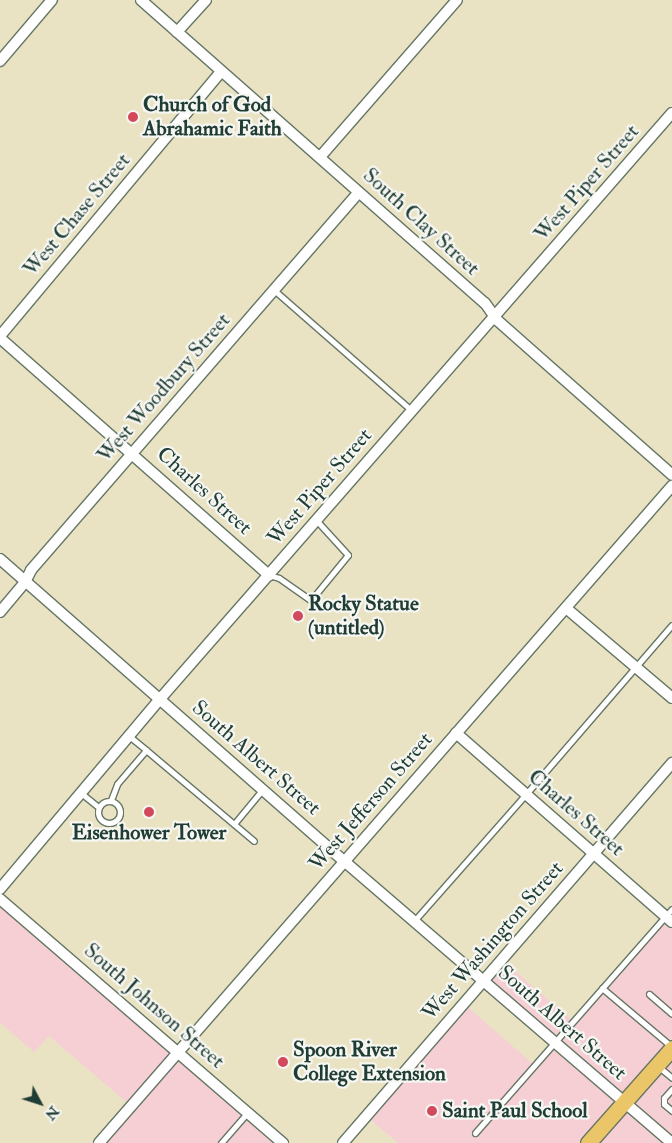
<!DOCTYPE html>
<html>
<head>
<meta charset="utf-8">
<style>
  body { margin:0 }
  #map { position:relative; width:672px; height:1143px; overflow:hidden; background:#e9e3c3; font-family:"IM FELL Double Pica",serif }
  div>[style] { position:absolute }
  .built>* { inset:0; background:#f6cfd5 }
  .roads { filter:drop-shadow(1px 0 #676) drop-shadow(-1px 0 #676) drop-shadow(0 1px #676) drop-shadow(0 -1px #676) }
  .service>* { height:5px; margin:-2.5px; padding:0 2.5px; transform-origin:2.5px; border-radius:2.5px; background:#fff }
  .service>.ring { margin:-2.5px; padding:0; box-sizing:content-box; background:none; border:5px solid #fff; border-radius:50% }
  .minor>* { height:10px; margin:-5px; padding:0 5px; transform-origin:5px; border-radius:5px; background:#fff }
  .primary>* { height:15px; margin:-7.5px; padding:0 7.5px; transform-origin:7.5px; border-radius:7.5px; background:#eac669 }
  .dots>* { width:14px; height:14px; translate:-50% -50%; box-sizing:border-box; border:2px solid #f6f6f2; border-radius:50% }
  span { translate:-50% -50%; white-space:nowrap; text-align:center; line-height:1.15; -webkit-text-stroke:4.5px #f6f6f2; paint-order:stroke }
  .poi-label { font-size:21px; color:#1f3d34; font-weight:700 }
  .left { translate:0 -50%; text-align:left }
  .street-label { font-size:21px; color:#1f3d34 }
  .north { position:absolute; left:15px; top:1078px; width:50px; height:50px; -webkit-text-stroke:4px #f6f6f2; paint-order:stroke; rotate:130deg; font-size:14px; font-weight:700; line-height:20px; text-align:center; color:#1f3d34 }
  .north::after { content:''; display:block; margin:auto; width:18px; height:22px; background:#1f3d34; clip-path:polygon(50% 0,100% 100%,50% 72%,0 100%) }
</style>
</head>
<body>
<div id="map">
  <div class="built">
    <div style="clip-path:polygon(0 899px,283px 1143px,99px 1143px,131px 1106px,49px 1036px,34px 1052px,0 1023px)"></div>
    <div style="clip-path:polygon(672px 909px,672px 1038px,627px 1098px,672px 1056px,672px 1143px,398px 1143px,366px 1116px,463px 1003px,534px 1065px,554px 1041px,483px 980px,501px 959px,573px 1021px)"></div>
  </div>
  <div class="roads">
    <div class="service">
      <div style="left:274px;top:290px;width:184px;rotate:41.2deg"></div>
      <div style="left:269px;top:575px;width:10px;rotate:17deg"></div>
      <div style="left:279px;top:578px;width:39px;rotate:35deg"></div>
      <div style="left:311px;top:600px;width:58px;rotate:-50.6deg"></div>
      <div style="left:348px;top:555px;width:47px;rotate:-132.4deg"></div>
      <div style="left:129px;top:736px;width:22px;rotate:39deg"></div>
      <div style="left:81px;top:793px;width:22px;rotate:39deg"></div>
      <div style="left:111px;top:800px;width:17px;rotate:-69deg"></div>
      <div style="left:117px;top:784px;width:45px;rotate:-49.5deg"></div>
      <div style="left:146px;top:750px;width:141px;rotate:40.1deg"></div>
      <div class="ring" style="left:98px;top:801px;width:17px;height:17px"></div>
      <div style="left:234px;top:824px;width:44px;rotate:-50.5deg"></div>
      <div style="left:414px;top:921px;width:169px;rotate:-48.6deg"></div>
      <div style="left:526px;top:794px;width:223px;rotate:-49.2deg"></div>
      <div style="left:602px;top:988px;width:92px;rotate:40.1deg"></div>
      <div style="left:649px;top:994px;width:30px;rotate:41deg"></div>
      <div style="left:659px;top:1067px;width:17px;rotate:40deg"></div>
      <div style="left:672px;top:1089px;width:12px;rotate:132deg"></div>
      <div style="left:664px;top:1098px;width:6px;rotate:90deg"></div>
      <div style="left:664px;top:1104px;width:11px;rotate:41deg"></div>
      <div style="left:475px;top:1133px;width:298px;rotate:-48.7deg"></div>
      <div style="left:221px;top:1143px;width:41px;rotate:-48.9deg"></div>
    </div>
    <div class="minor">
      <div style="left:141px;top:0;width:458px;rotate:41.4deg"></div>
      <div style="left:485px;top:303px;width:21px;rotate:55deg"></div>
      <div style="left:497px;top:320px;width:234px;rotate:41.5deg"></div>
      <div style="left:177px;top:32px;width:43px;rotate:-47.8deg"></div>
      <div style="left:0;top:61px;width:80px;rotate:-49.6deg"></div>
      <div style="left:320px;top:157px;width:208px;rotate:-48.9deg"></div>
      <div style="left:0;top:336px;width:344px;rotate:-50.1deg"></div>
      <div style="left:0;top:338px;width:359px;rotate:41.4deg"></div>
      <div style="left:0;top:559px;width:458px;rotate:41.3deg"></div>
      <div style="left:344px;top:861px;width:433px;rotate:40.7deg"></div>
      <div style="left:566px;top:608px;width:139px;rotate:40.3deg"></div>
      <div style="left:0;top:612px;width:39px;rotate:-50deg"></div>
      <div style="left:25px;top:582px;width:13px;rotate:-63deg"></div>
      <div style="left:31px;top:570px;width:500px;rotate:-49.05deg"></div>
      <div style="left:456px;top:733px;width:287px;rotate:41.2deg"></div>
      <div style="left:0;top:889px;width:248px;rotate:-49.9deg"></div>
      <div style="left:160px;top:699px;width:778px;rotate:-48.86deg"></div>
      <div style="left:0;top:899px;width:374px;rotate:40.8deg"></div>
      <div style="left:99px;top:1143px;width:872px;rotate:-48.91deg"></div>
      <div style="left:343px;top:1143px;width:503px;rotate:-49.11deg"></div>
    </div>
    <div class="primary">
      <div style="left:588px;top:1143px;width:127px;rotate:-48.5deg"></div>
    </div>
  </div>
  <div class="dots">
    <div style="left:133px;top:117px;background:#d1495b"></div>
    <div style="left:298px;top:616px;background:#d1495b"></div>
    <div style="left:149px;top:812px;background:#d1495b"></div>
    <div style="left:283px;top:1062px;background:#d1495b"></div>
    <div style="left:432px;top:1111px;background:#d1495b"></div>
  </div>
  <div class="poi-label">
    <span class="left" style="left:143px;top:117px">Church of God<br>Abrahamic Faith</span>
    <span class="left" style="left:308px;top:616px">Rocky Statue<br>(untitled)</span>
    <span style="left:149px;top:833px">Eisenhower Tower</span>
    <span class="left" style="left:293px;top:1062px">Spoon River<br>College Extension</span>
    <span class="left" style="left:442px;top:1111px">Saint Paul School</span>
  </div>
  <div class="street-label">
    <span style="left:587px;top:183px;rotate:-49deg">West Piper Street</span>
    <span style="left:77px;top:215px;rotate:-50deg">West Chase Street</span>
    <span style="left:421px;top:222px;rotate:42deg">South Clay Street</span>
    <span style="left:164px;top:388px;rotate:-49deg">West Woodbury Street</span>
    <span style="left:320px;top:487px;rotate:-49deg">West Piper Street</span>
    <span style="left:204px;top:491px;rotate:42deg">Charles Street</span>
    <span style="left:256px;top:758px;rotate:41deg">South Albert Street</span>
    <span style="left:371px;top:802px;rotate:-49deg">West Jefferson Street</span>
    <span style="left:576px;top:813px;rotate:41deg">Charles Street</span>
    <span style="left:493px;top:941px;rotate:-49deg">West Washington Street</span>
    <span style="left:154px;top:1006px;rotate:41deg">South Johnson Street</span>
    <span style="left:562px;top:1023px;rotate:41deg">South Albert Street</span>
  </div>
  <div class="north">N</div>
</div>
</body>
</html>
